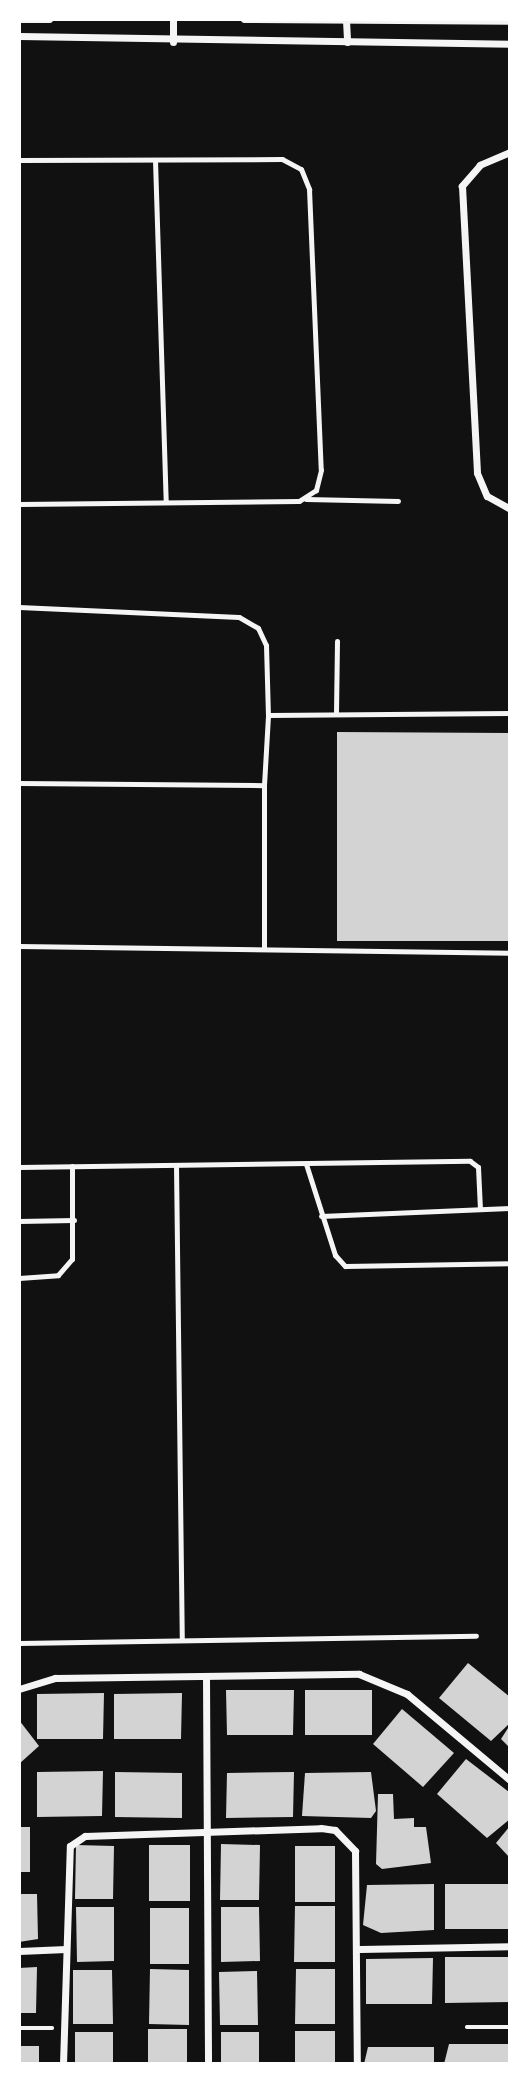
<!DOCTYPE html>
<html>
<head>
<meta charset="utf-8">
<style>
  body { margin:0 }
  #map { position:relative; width:529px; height:2083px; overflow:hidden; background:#111; font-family:"Nunito Sans",sans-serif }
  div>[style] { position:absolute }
  .building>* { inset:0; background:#d3d3d3 }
  .path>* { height:3.5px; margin:-1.75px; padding:0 1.75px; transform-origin:1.75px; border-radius:1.75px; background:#f5f5f5 }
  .service>* { height:5px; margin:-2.5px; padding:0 2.5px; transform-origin:2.5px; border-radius:2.5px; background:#f5f5f5 }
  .minor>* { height:7px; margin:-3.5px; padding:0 3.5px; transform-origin:3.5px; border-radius:3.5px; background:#f5f5f5 }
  span { translate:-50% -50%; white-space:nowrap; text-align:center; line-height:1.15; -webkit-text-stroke:6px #fff; paint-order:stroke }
  .frame { position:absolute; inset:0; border:21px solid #fff; pointer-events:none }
</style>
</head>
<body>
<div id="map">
  <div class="building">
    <div style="clip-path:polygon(337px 732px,510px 733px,510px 941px,337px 941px)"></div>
    <div style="clip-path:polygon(468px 1663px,510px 1697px,510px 1723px,491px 1741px,439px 1698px)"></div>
    <div style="clip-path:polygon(226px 1690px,294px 1690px,293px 1735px,227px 1735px)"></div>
    <div style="clip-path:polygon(305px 1690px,372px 1690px,372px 1735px,305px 1735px)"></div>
    <div style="clip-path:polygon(104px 1693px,103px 1739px,37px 1739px,37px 1694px)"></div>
    <div style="clip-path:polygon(182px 1693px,181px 1739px,114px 1739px,114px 1694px)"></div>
    <div style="clip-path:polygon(402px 1709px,454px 1753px,423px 1787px,373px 1744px)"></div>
    <div style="clip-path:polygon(19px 1720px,39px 1746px,19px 1764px)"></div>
    <div style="clip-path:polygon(510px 1725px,510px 1748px,501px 1739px)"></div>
    <div style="clip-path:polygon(466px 1759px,509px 1792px,510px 1819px,487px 1838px,437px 1794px)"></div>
    <div style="clip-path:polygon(103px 1771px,102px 1816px,37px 1817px,37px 1772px)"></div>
    <div style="clip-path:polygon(115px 1772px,182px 1773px,182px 1818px,115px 1817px)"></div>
    <div style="clip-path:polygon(294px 1772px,293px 1817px,226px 1818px,227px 1773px)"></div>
    <div style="clip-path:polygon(371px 1772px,376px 1811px,371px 1818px,302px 1816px,305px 1773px)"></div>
    <div style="clip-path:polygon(378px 1794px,393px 1794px,394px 1819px,414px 1818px,414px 1827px,426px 1827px,431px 1863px,382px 1869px,376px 1864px)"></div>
    <div style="clip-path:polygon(510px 1826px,510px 1858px,496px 1843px)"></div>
    <div style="clip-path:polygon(19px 1827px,30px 1827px,30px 1872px,19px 1872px)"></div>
    <div style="clip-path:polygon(221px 1844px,260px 1845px,259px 1900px,220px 1900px)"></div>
    <div style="clip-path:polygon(76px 1845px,114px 1846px,113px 1899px,75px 1899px)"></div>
    <div style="clip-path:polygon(149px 1845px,190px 1845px,190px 1901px,149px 1901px)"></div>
    <div style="clip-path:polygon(295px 1846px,335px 1846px,335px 1902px,295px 1902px)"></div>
    <div style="clip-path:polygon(434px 1884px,434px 1930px,381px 1933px,363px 1925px,367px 1885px)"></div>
    <div style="clip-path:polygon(445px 1884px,510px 1884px,510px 1929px,445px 1929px)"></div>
    <div style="clip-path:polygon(19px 1894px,37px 1894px,38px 1939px,19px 1942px)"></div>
    <div style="clip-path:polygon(295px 1906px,335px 1906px,335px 1962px,294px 1962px)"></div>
    <div style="clip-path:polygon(76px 1907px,114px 1907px,114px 1961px,77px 1962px)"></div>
    <div style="clip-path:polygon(221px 1907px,259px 1907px,260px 1961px,221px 1962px)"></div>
    <div style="clip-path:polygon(150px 1908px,189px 1908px,189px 1964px,150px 1964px)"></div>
    <div style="clip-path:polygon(445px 1957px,510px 1957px,510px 2002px,445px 2003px)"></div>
    <div style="clip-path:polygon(433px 1958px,432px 2004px,366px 2004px,366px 1959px)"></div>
    <div style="clip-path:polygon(37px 1967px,36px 2013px,19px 2013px,19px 1968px)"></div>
    <div style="clip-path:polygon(150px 1969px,189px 1970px,189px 2025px,149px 2024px)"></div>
    <div style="clip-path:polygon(296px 1969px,335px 1969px,335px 2024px,295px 2024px)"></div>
    <div style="clip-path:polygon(73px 1970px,112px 1970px,113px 2024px,73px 2024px)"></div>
    <div style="clip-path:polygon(257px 1971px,258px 2025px,220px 2025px,219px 1972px)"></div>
    <div style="clip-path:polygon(148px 2029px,187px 2029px,187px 2064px,148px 2064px)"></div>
    <div style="clip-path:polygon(295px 2031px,335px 2031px,335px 2064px,295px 2064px)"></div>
    <div style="clip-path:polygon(75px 2032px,113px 2032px,113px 2064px,75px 2064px)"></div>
    <div style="clip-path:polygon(221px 2032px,259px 2032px,259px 2064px,221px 2064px)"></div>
    <div style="clip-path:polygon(449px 2044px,510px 2044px,510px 2064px,444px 2064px)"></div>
    <div style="clip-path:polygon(19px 2046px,39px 2046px,39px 2064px,19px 2064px)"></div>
    <div style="clip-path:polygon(368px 2047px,434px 2047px,434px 2064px,364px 2064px)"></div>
  </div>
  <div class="path">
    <div style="left:467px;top:2027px;width:43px"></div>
    <div style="left:19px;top:2028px;width:33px"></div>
  </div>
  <div class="service">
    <div style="left:19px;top:160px;width:263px;rotate:-0.2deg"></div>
    <div style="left:282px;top:159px;width:21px;rotate:28deg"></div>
    <div style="left:301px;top:169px;width:22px;rotate:68deg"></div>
    <div style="left:309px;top:189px;width:281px;rotate:87.6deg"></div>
    <div style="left:321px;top:470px;width:21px;rotate:104deg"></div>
    <div style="left:316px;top:490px;width:20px;rotate:147deg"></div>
    <div style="left:299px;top:501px;width:280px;rotate:179.4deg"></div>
    <div style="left:155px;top:160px;width:342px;rotate:88.2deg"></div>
    <div style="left:306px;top:499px;width:92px;rotate:1.2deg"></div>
    <div style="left:19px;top:607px;width:220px;rotate:2.6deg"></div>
    <div style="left:239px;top:617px;width:22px;rotate:30deg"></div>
    <div style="left:258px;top:628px;width:19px;rotate:65deg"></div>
    <div style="left:266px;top:645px;width:70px;rotate:88.4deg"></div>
    <div style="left:268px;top:715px;width:242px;rotate:-0.5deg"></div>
    <div style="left:336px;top:713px;width:72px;rotate:-89.2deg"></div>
    <div style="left:19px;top:783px;width:245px;rotate:0.5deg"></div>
    <div style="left:264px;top:785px;width:164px;rotate:90deg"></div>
    <div style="left:264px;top:785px;width:70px;rotate:-86.7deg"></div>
    <div style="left:19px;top:946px;width:491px;rotate:0.8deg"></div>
    <div style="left:306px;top:1164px;width:96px;rotate:72.3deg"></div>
    <div style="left:335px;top:1255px;width:15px;rotate:48deg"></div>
    <div style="left:345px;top:1266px;width:165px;rotate:-1deg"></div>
    <div style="left:176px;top:1165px;width:475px;rotate:89.3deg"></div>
    <div style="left:19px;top:1167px;width:451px;rotate:-0.8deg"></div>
    <div style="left:470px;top:1161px;width:10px;rotate:37deg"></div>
    <div style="left:478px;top:1167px;width:42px;rotate:87.3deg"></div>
    <div style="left:321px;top:1216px;width:189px;rotate:-2.4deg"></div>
    <div style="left:19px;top:1221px;width:55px;rotate:-1deg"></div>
    <div style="left:19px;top:1278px;width:39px;rotate:-4deg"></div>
    <div style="left:58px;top:1275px;width:21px;rotate:-49deg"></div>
    <div style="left:72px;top:1259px;width:93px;rotate:-90deg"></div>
    <div style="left:19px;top:1643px;width:457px;rotate:-0.9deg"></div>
  </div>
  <div class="minor">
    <div style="left:19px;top:19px;width:30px"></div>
    <div style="left:173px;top:19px;width:23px;rotate:90deg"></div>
    <div style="left:244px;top:19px;width:266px;rotate:0.4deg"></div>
    <div style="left:346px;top:20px;width:22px;rotate:87deg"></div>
    <div style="left:19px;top:36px;width:491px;rotate:0.9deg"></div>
    <div style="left:510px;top:152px;width:33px;rotate:157deg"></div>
    <div style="left:480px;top:165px;width:28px;rotate:131deg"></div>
    <div style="left:462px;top:186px;width:287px;rotate:87deg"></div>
    <div style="left:477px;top:473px;width:25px;rotate:67deg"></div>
    <div style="left:487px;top:496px;width:26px;rotate:29deg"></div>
    <div style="left:206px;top:1676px;width:388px;rotate:89.7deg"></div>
    <div style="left:19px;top:1689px;width:38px;rotate:-17deg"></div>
    <div style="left:55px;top:1678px;width:304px;rotate:-0.8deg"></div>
    <div style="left:359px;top:1674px;width:52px;rotate:22.6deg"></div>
    <div style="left:407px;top:1694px;width:134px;rotate:39.9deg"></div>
    <div style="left:360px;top:1949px;width:150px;rotate:-1.1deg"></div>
    <div style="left:19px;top:1951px;width:47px;rotate:-2.4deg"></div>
    <div style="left:63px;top:2064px;width:218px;rotate:-88.2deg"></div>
    <div style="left:70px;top:1846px;width:18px;rotate:-34deg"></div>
    <div style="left:85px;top:1836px;width:236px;rotate:-1.9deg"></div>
    <div style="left:321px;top:1828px;width:14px;rotate:8deg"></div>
    <div style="left:335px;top:1830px;width:29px;rotate:46deg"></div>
    <div style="left:355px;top:1851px;width:213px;rotate:89.5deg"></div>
  </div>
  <div class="frame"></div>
</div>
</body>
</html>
